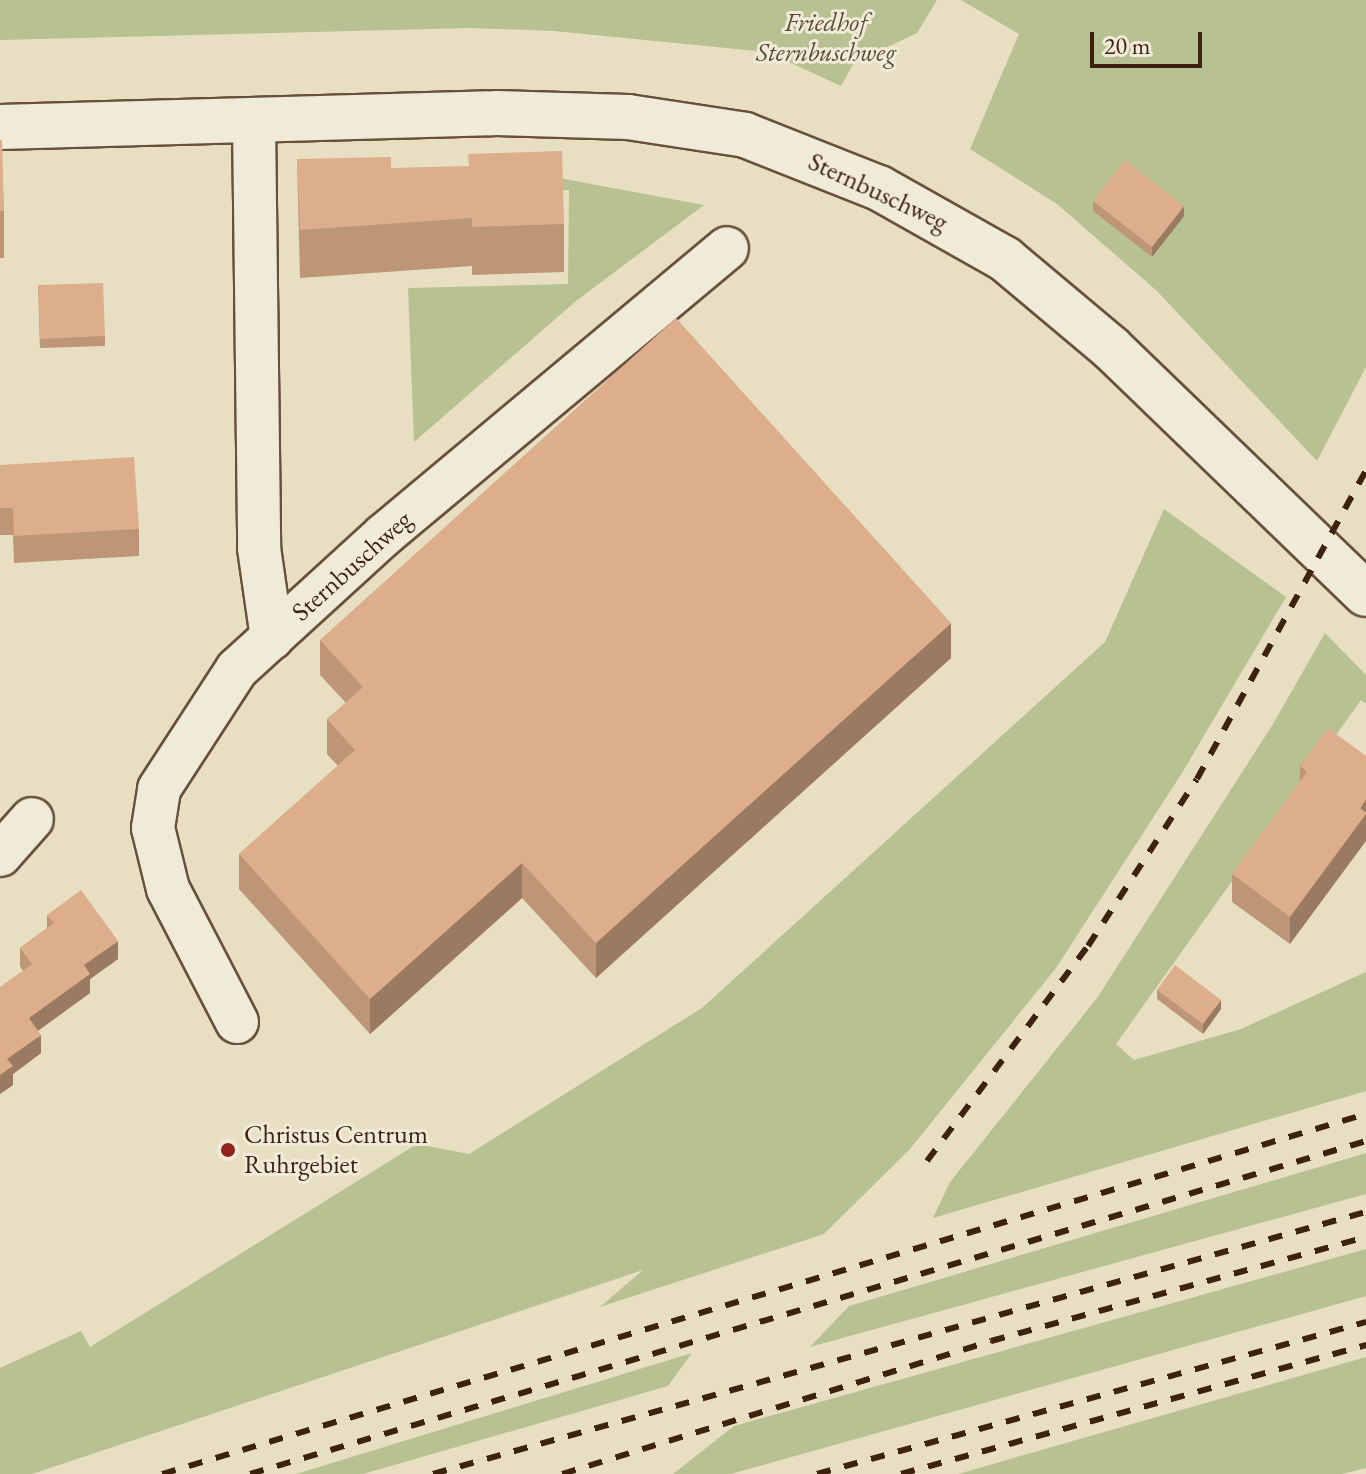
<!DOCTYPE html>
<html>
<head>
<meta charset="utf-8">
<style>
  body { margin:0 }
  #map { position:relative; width:1366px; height:1474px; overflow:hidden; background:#e8dfc3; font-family:"EB Garamond",serif }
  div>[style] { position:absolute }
  .green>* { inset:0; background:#b8c192 }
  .roads { filter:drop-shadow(2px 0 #68513c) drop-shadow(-2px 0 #68513c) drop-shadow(0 2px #68513c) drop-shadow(0 -2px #68513c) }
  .minor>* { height:42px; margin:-21px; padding:0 21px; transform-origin:21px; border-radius:21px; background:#f0ead8 }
  .secondary>* { height:44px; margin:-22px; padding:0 22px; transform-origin:22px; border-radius:22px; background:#f0ead8 }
  .rail>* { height:6px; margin-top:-3px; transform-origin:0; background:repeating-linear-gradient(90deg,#3d220f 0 14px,transparent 0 28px) }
  .wall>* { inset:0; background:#bd9678 }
  .shaded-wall>* { inset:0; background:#9a7a61 }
  .building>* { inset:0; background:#dcae8b }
  .dots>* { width:22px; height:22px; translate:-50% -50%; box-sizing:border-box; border:4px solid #f0ead8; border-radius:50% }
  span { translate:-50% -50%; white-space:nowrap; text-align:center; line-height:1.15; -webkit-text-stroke:6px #f0ead8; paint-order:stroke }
  .park-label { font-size:26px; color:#5c4a30; font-style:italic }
  .street-label { font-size:26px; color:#3d220f }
  .poi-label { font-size:26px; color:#3d220f }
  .left { translate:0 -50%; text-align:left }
  .scale { position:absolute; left:1090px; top:32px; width:112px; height:36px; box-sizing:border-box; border:4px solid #3d220f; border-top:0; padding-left:10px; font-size:24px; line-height:28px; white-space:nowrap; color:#3d220f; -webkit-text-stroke:6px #f0ead8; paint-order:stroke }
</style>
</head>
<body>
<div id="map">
  <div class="green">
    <div style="clip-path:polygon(0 0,937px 0,917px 33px,854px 63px,841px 86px,767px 52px,554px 31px,471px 28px,0 40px)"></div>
    <div style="clip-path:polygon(961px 0,1366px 0,1366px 367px,1317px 461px,1157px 291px,1057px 204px,970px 149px,1019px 34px)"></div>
    <div style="clip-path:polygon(559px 178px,704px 205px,576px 301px,414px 442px,408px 288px,568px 284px,569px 190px,368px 201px)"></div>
    <div style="clip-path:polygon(1164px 509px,1286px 597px,1182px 773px,1056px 968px,910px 1149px,824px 1234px,600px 1307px,643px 1270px,32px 1474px,0 1474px,0 1368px,81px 1331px,90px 1347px,417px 1144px,469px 1154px,702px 1008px,1105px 642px)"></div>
    <div style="clip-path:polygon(1325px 633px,1366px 675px,1366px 704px,1361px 700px,1116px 1044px,1134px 1060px,1241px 1029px,1366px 972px,1366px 1091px,933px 1218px,950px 1182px,1097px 998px,1273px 724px)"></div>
    <div style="clip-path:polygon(1366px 1153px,1366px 1194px,810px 1347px,849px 1306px)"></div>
    <div style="clip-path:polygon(1366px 1249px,1366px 1296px,731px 1474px,673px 1474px,734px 1426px)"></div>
    <div style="clip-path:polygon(692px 1353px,668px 1386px,363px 1474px,296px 1474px)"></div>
    <div style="clip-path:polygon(1366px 1357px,1366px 1468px,1342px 1474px,958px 1474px)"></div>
  </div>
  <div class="roads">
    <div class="minor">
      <div style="left:254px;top:121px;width:427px;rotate:89.3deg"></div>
      <div style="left:259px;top:548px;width:91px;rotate:81.8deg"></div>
      <div style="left:0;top:855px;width:48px;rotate:-48.4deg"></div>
      <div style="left:237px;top:1022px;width:150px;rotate:-117.4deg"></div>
      <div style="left:168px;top:889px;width:63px;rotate:-103.8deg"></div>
      <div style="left:153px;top:828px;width:39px;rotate:-81deg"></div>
      <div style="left:159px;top:789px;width:143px;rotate:-57deg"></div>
      <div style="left:237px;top:669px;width:199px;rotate:-42.4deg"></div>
      <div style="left:384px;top:535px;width:447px;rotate:-39.9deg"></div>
    </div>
    <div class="secondary">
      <div style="left:0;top:127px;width:497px;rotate:-1.6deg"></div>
      <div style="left:497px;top:113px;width:131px;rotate:1.7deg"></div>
      <div style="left:628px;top:117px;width:118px;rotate:8.7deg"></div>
      <div style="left:745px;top:135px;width:144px;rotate:21.6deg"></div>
      <div style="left:879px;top:188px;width:145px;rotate:29.4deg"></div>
      <div style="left:1005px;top:259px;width:138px;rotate:40deg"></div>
      <div style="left:1111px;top:348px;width:354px;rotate:44deg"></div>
    </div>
  </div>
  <div class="rail">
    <div style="left:927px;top:1161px;width:269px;rotate:-53.2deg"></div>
    <div style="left:1088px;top:946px;width:199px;rotate:-56.9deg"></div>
    <div style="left:1197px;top:779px;width:352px;rotate:-61.3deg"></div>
    <div style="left:162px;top:1474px;width:1257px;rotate:-16.65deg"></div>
    <div style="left:250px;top:1474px;width:1165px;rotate:-16.61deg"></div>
    <div style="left:433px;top:1474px;width:969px;rotate:-15.69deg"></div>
    <div style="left:562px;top:1474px;width:449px;rotate:-17.2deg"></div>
    <div style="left:991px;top:1341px;width:389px;rotate:-15.5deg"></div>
    <div style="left:817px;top:1474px;width:570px;rotate:-15.48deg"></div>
    <div style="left:901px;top:1474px;width:483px;rotate:-15.5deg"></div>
  </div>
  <div class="wall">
    <div style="clip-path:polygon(0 140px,4px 211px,4px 258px,0 258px)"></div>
    <div style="clip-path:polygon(297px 159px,391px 168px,564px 224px,564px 272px,472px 275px,472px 266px,300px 278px)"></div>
    <div style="clip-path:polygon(1093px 201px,1184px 216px,1152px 257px,1093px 211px)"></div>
    <div style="clip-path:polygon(38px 285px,105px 336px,105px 346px,40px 348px)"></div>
    <div style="clip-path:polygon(0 465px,139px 529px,139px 556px,14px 563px,13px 535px,0 535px)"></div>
    <div style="clip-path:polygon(320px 640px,951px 658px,596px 978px,522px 898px,370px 1034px,239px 889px,239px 854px,338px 766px,327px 754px,327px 719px,346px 703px,320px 675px)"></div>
    <div style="clip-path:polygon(1328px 728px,1290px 944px,1232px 902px,1232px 874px,1300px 782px,1300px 766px)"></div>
    <div style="clip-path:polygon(47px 915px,118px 959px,90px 979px,90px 993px,38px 1031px,41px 1053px,13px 1074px,13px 1085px,0 1094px,23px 971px,20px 966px,20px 948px,47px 928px)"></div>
    <div style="clip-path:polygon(1157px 990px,1221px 1009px,1203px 1034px,1157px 999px)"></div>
  </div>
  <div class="shaded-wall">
    <div style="clip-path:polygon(1184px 206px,1184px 216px,1152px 257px,1152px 247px)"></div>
    <div style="clip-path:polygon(951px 623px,951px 658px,596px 978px,596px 943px)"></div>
    <div style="clip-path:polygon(1366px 799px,1366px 841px,1290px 944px,1290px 917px)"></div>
    <div style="clip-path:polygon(522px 863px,522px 898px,370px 1034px,370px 999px)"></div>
    <div style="clip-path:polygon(118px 941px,118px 959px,90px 979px,90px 993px,29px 1037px,29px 1018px,84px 965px)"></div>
    <div style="clip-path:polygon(1221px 1000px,1221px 1009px,1203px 1034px,1203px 1024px)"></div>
    <div style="clip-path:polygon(41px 1035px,41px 1053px,13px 1074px,13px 1085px,0 1094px,0 1075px,7px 1059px)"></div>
  </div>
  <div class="building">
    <div style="clip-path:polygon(0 140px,2px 140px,4px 211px,0 211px)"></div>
    <div style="clip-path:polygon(562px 151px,564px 224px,472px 227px,472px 218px,300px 230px,297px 159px,391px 157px,391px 168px,469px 166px,468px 154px)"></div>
    <div style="clip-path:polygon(1125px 160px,1184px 206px,1152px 247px,1093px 201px)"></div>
    <div style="clip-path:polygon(103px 283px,105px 336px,40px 339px,38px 285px)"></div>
    <div style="clip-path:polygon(676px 318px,951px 623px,596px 943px,522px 863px,370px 999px,239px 854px,355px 750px,327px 719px,363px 687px,320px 640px)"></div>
    <div style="clip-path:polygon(134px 457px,139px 529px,14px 536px,13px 508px,0 508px,0 465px)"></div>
    <div style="clip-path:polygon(1328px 728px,1366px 756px,1366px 799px,1360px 808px,1366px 812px,1366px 814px,1290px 917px,1232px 874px,1307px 772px,1300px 766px)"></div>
    <div style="clip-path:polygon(81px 890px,118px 941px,84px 965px,90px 974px,29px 1018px,41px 1035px,7px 1059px,13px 1066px,0 1075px,0 987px,32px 964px,20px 948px,54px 923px,47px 915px)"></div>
    <div style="clip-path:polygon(1175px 965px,1221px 1000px,1203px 1024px,1157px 990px)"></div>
  </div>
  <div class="dots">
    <div style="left:228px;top:1150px;background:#8f2418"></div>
  </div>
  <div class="park-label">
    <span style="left:826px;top:38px">Friedhof<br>Sternbuschweg</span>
  </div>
  <div class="street-label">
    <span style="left:878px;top:192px;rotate:25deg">Sternbuschweg</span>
    <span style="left:352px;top:566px;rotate:-42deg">Sternbuschweg</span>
  </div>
  <div class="poi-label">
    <span class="left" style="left:244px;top:1150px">Christus Centrum<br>Ruhrgebiet</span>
  </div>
  <div class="scale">20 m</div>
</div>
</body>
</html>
